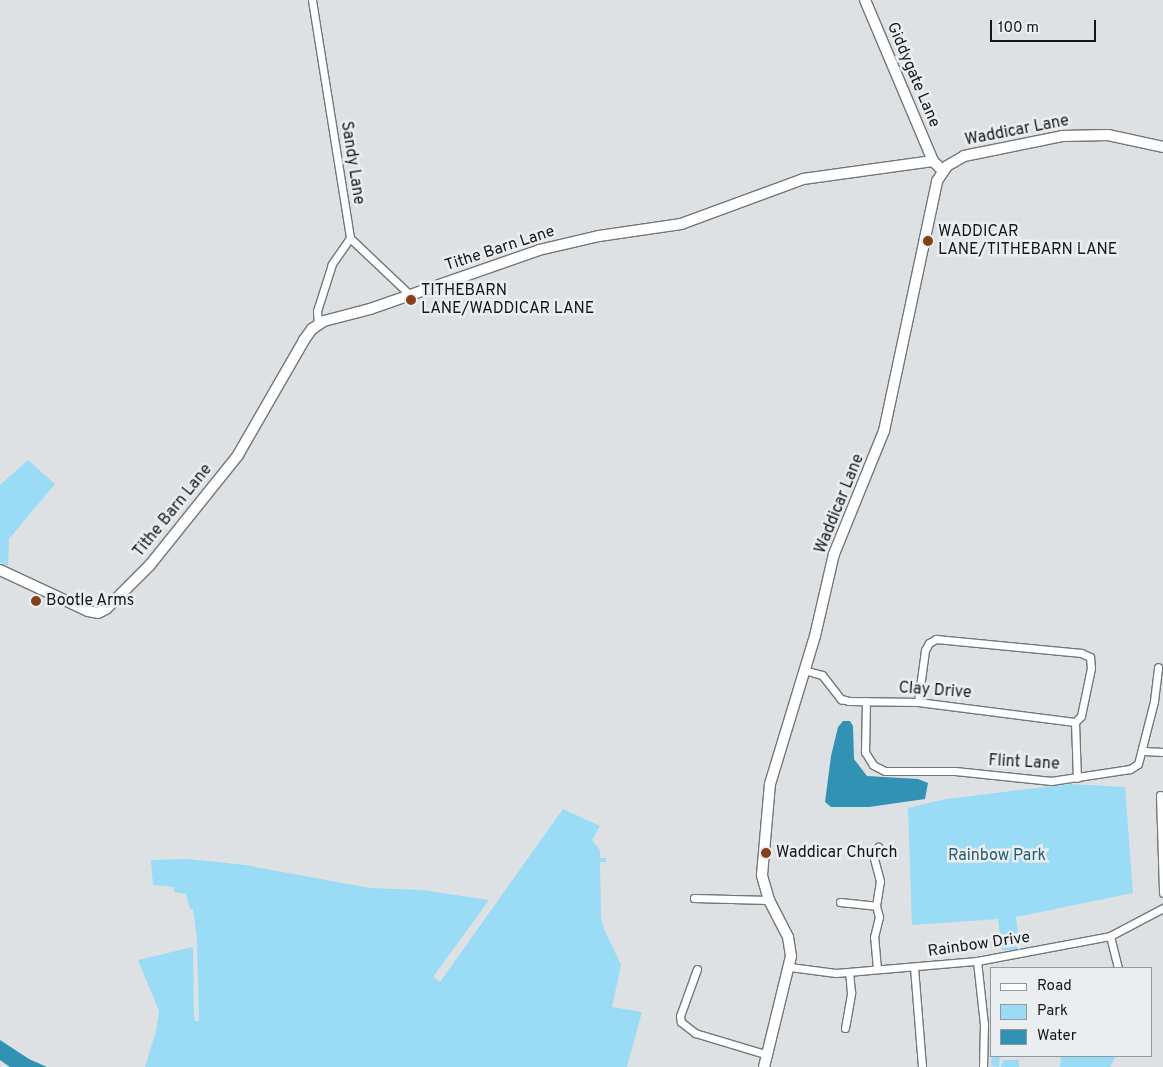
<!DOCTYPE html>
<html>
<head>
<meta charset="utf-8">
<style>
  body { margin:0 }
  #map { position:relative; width:1163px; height:1067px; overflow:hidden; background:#dde1e3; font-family:Overpass,sans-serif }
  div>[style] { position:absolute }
  .green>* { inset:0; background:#9adbf6 }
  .water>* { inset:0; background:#3192b4 }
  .roads { filter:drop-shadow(1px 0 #737778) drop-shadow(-1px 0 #737778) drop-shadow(0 1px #737778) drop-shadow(0 -1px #737778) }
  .street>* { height:7px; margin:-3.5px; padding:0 3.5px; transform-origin:3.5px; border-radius:3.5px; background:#fff }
  .secondary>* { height:10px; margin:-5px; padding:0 5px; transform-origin:5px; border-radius:5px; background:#fff }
  .dots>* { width:14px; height:14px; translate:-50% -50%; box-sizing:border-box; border:2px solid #eaeef0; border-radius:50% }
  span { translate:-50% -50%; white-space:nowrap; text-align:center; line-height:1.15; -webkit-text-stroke:5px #eaeef0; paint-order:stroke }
  .street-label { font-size:16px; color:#151717 }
  .poi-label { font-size:16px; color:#151717 }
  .left { translate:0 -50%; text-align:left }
  .park-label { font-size:16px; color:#295c6f }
  .legend { position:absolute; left:990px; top:967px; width:162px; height:90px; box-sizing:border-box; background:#eaeef0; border:1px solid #959899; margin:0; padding:6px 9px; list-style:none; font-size:15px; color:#151717 }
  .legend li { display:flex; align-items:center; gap:10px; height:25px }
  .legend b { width:25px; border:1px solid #959899 }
  .scale { position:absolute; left:990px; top:20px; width:106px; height:22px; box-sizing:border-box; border:2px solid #151717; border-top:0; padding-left:6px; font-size:15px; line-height:18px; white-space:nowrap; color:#151717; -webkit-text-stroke:4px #eaeef0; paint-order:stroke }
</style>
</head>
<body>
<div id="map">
  <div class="green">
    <div style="clip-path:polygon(28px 460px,55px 484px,9px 539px,8px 566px,0 563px,0 485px)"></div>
    <div style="clip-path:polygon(1070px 784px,1125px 787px,1133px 893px,1016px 917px,1020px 950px,1002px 950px,998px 919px,912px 925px,908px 808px,946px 799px)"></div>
    <div style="clip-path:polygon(563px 809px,600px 826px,592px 840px,600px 850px,600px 858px,606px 858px,606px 862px,600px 862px,601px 917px,604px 929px,621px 965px,612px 1007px,642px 1012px,627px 1067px,145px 1067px,156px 1031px,159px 1011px,138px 960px,193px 947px,194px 1015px,195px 1021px,199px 1021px,197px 939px,193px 909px,190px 909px,186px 894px,174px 892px,174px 887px,153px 885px,151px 860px,188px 859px,245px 865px,370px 888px,422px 890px,489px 900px,433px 977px,440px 982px)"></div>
    <div style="clip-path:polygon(992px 1031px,992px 1056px,1000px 1056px,999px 1067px,991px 1066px)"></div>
    <div style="clip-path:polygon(1061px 1056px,1116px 1056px,1110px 1067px,1060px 1067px)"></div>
    <div style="clip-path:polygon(1004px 1060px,1019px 1060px,1019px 1067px,1001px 1067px)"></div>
  </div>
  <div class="water">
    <div style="clip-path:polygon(843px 721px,850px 721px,853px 726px,854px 759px,867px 776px,918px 779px,928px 783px,925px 799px,869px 807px,831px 807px,825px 802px,831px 756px,838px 727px)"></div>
    <div style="clip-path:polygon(0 1040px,29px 1059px,47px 1067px,10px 1067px,0 1060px)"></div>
  </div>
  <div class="roads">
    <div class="street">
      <div style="left:312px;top:0;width:241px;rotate:80.9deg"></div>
      <div style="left:350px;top:238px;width:32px;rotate:125deg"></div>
      <div style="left:332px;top:264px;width:49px;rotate:107.7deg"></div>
      <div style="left:317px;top:311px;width:13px;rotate:86deg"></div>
      <div style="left:350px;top:238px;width:83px;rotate:43.5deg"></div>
      <div style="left:804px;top:670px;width:19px;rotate:16deg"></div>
      <div style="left:822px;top:675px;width:31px;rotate:52deg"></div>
      <div style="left:841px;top:699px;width:8px;rotate:14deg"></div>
      <div style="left:849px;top:701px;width:69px;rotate:0.8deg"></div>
      <div style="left:918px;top:702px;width:158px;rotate:7.3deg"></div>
      <div style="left:866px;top:701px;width:51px;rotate:91.1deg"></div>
      <div style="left:865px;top:752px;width:15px;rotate:58deg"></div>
      <div style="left:873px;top:765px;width:13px;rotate:27deg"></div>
      <div style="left:885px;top:771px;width:70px"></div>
      <div style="left:955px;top:771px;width:97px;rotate:5.9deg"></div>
      <div style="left:1051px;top:781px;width:80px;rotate:-8.6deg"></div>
      <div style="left:1130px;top:769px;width:9px;rotate:-32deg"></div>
      <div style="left:1138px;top:764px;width:65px;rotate:-75.7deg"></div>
      <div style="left:1154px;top:701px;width:34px;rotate:-83deg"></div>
      <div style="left:918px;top:702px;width:52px;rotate:-82.3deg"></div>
      <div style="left:925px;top:650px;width:8px;rotate:-60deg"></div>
      <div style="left:929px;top:643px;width:8px;rotate:-30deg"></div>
      <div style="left:936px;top:639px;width:146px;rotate:5.5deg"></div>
      <div style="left:1081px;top:653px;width:10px;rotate:24deg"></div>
      <div style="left:1090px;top:657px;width:11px;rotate:85deg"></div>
      <div style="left:1091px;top:668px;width:49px;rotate:101.8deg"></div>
      <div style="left:1081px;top:716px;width:8px;rotate:135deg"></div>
      <div style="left:1075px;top:722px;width:56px;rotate:88deg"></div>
      <div style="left:1144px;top:751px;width:19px;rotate:3deg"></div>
      <div style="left:1160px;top:795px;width:98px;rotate:88.2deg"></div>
      <div style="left:694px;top:898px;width:75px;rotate:1.5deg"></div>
      <div style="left:840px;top:902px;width:36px;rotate:6deg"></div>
      <div style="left:1110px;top:936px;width:33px;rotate:76deg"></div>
      <div style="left:977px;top:961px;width:63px;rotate:83.7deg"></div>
      <div style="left:984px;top:1024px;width:43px;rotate:91.3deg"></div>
      <div style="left:790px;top:967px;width:46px;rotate:7.4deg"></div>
      <div style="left:836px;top:973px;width:142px;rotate:-4.9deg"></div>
      <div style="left:977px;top:961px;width:135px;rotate:-10.6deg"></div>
      <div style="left:1110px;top:936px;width:60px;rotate:-27.8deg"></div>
      <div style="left:914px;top:967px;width:100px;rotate:85.4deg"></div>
      <div style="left:697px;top:969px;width:50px;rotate:109.9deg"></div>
      <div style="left:680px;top:1016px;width:6px;rotate:81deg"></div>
      <div style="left:681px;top:1022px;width:18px;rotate:38deg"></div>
      <div style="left:695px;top:1033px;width:76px;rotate:16.8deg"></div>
      <div style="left:877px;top:969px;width:32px;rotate:-95deg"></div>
      <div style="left:874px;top:937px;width:21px;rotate:-76deg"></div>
      <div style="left:879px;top:917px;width:11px;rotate:-105deg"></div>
      <div style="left:876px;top:906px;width:25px;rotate:-81deg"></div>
      <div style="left:880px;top:881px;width:28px;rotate:-105deg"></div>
      <div style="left:873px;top:854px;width:9px;rotate:-54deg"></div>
      <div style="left:845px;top:1028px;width:36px;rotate:-80deg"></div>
      <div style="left:851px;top:993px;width:21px;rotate:-95deg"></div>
    </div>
    <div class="secondary">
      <div style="left:865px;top:0;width:175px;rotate:67.1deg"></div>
      <div style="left:0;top:570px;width:97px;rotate:25deg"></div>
      <div style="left:88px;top:611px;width:10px;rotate:11deg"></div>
      <div style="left:98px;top:613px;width:9px;rotate:-27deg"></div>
      <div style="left:106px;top:609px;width:62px;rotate:-45deg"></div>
      <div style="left:150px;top:565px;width:141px;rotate:-51.3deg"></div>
      <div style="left:238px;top:455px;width:133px;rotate:-60.1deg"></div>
      <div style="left:304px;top:340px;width:14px;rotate:-54deg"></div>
      <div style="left:312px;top:329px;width:14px;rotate:-34deg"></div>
      <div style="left:324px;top:321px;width:48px;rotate:-14.6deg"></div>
      <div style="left:370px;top:309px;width:179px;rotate:-19.2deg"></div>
      <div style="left:539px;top:250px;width:62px;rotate:-13.1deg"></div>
      <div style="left:599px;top:236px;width:83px;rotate:-8.3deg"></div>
      <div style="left:681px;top:224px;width:130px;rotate:-20.2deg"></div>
      <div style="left:803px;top:179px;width:131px;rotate:-7.9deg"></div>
      <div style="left:933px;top:161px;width:14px;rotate:45deg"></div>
      <div style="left:764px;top:1067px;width:114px;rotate:-76.3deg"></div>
      <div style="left:791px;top:956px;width:19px;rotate:-99deg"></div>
      <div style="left:788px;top:937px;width:42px;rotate:-117.2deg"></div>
      <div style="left:769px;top:900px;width:26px;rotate:-106deg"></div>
      <div style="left:762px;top:875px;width:91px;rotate:-85deg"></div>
      <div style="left:770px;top:784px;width:155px;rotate:-73.1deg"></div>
      <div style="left:815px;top:636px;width:84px;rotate:-77deg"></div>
      <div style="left:834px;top:554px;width:133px;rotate:-67.9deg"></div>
      <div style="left:884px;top:431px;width:256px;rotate:-78deg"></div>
      <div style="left:937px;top:181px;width:18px;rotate:-56deg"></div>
      <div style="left:947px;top:166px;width:20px;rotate:-30deg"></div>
      <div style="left:964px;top:156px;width:100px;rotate:-11.5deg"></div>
      <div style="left:1062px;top:136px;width:46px;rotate:-1.2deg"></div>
      <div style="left:1108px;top:135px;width:56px;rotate:12.3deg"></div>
    </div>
  </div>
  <div class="dots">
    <div style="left:928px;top:241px;background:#853f1a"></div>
    <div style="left:411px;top:300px;background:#853f1a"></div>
    <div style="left:36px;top:601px;background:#853f1a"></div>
    <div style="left:766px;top:853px;background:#853f1a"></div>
  </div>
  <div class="street-label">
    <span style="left:913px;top:75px;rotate:67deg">Giddygate Lane</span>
    <span style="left:1017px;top:131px;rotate:-11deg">Waddicar Lane</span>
    <span style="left:352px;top:163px;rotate:81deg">Sandy Lane</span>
    <span style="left:500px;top:249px;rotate:-18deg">Tithe Barn Lane</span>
    <span style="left:840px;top:504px;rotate:-68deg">Waddicar Lane</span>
    <span style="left:173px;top:511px;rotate:-51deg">Tithe Barn Lane</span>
    <span style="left:935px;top:691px;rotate:4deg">Clay Drive</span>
    <span style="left:1024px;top:763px;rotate:3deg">Flint Lane</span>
    <span style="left:979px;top:945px;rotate:-8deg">Rainbow Drive</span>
  </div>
  <div class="poi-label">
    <span class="left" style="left:938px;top:241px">WADDICAR<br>LANE/TITHEBARN LANE</span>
    <span class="left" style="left:421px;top:300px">TITHEBARN<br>LANE/WADDICAR LANE</span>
    <span class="left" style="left:46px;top:601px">Bootle Arms</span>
    <span class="left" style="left:776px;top:853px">Waddicar Church</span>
  </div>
  <div class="park-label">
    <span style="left:997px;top:856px">Rainbow Park</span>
  </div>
  <ul class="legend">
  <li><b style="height:6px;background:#fff"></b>Road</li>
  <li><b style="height:14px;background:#9adbf6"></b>Park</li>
  <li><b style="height:14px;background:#3192b4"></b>Water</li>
  </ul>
  <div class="scale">100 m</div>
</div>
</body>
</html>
